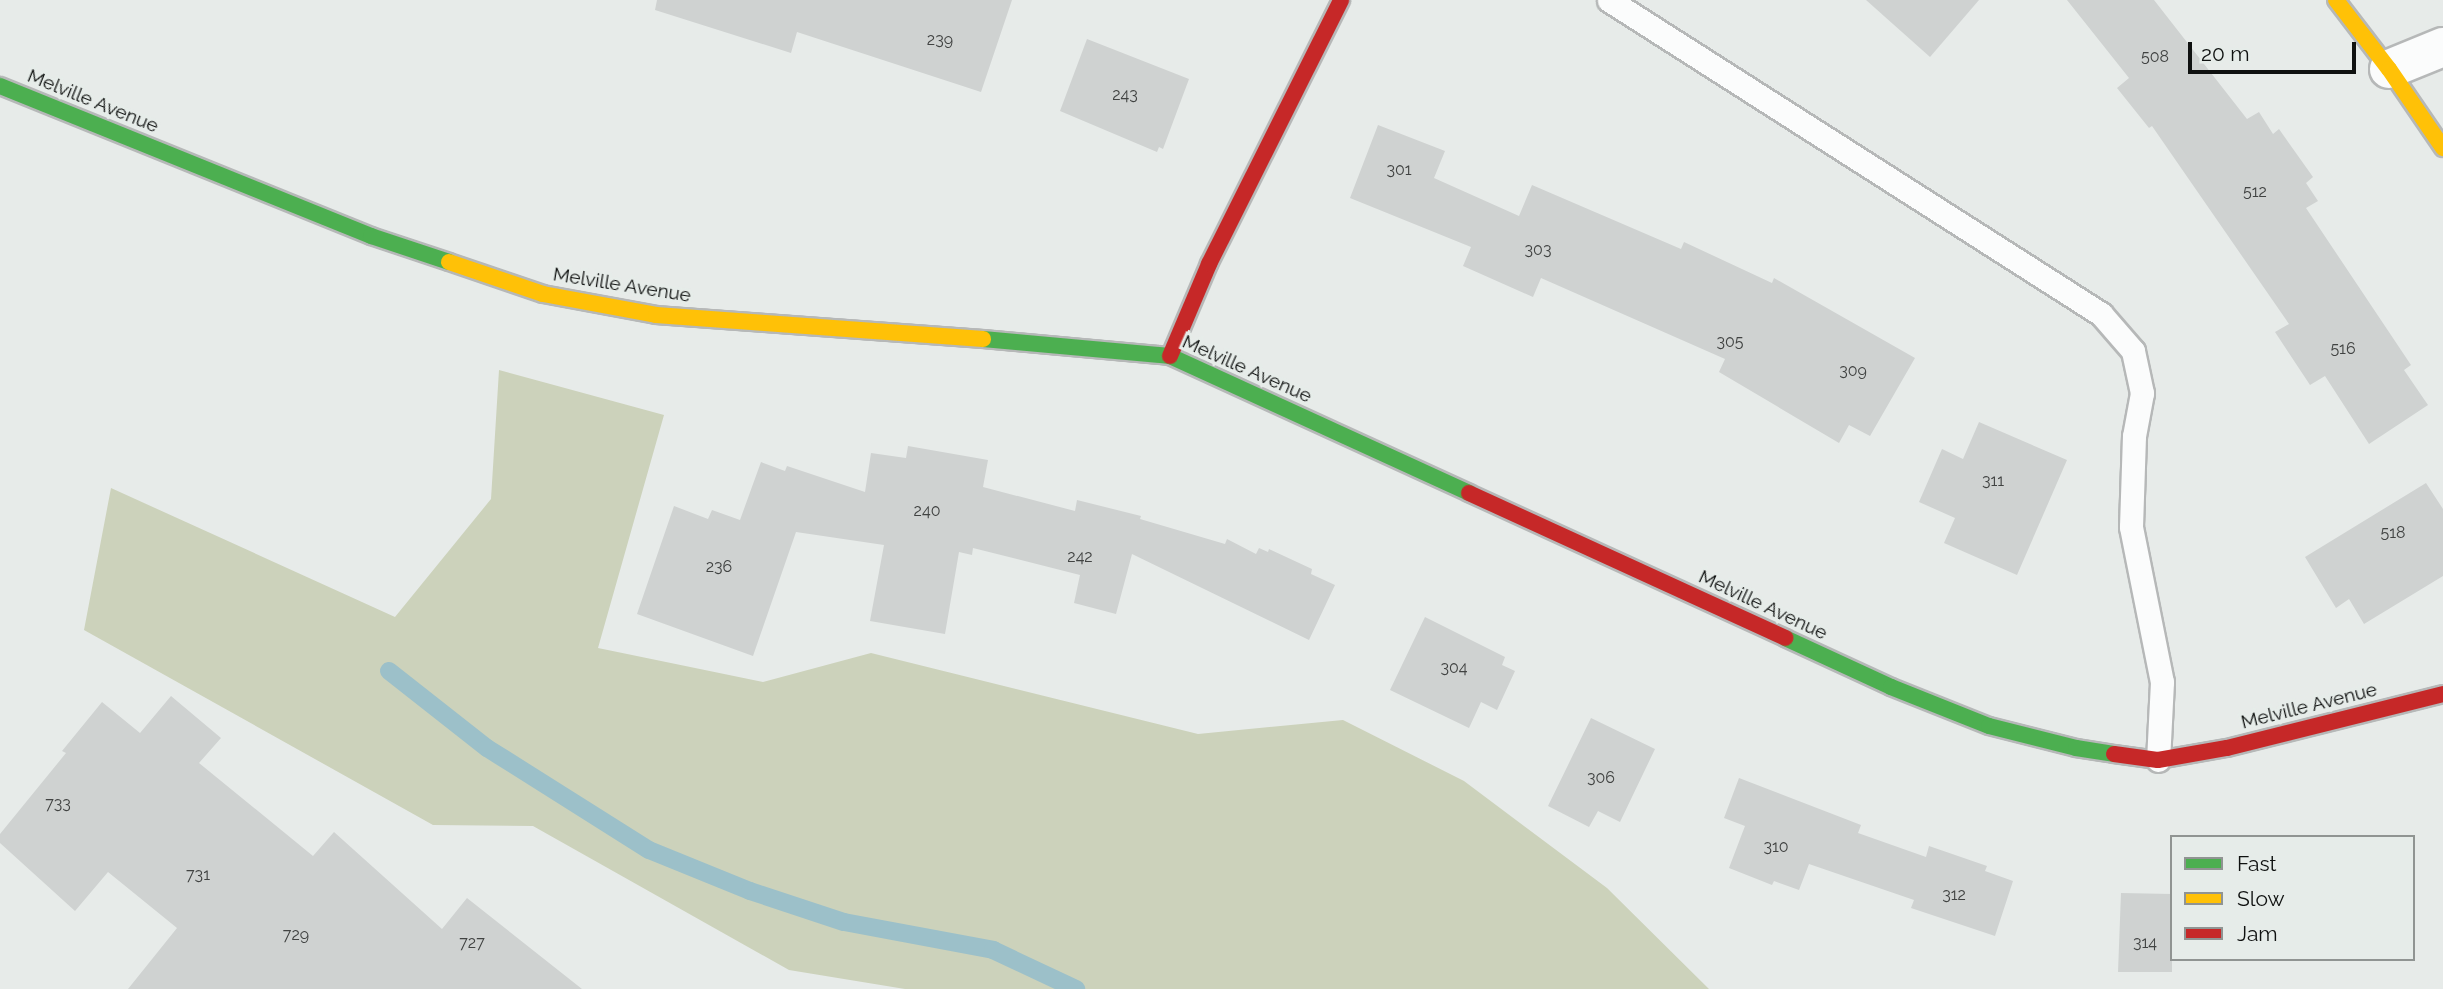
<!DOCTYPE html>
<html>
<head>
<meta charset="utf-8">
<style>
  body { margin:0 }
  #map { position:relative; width:2443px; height:989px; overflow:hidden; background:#e7ebe9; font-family:Raleway,sans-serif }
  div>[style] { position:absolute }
  .forest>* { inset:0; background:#ccd2bb }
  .stream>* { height:18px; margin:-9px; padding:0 9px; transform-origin:9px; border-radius:9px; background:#9cc0c9 }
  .building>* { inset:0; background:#cfd2d1 }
  .roads { filter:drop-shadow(2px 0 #b6b8b8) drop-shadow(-2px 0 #b6b8b8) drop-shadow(0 2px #b6b8b8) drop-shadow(0 -2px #b6b8b8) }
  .lane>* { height:23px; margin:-11.5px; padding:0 11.5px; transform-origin:11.5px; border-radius:11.5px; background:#fbfcfc }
  .street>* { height:38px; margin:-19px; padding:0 19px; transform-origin:19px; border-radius:19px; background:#fbfcfc }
  .fast>* { height:16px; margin:-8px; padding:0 8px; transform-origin:8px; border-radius:8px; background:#4caf50 }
  .slow>* { height:16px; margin:-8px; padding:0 8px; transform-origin:8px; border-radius:8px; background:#ffc107 }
  .jam>* { height:16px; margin:-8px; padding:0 8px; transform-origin:8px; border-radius:8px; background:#c62828 }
  span { translate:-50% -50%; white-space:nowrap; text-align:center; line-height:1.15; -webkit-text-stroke:6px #e6ece9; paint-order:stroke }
  .number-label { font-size:16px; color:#414342 }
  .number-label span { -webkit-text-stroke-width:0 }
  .street-label { font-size:19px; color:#0f1110 }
  .legend { position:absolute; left:2170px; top:835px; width:245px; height:126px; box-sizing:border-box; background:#e6ece9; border:2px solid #909492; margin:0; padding:9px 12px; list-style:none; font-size:21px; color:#0f1110 }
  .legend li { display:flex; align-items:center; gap:14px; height:35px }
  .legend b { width:35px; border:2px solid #909492 }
  .scale { position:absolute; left:2188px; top:42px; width:168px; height:32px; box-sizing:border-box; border:4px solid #0f1110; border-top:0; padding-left:9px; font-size:21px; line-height:24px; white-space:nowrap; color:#0f1110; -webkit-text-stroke:5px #e6ece9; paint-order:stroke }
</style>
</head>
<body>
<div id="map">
  <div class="forest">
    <div style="clip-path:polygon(499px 370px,664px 415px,598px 648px,763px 682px,871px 653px,1198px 734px,1343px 720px,1464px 781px,1607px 888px,1709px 989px,905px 989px,789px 970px,533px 826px,433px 825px,84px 630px,111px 488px,395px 617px,491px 499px)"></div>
  </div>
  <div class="stream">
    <div style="left:389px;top:671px;width:125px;rotate:38.2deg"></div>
    <div style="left:487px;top:748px;width:191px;rotate:32.2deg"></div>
    <div style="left:649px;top:850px;width:109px;rotate:22.1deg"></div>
    <div style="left:750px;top:891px;width:99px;rotate:18.3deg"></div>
    <div style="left:844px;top:922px;width:152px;rotate:10.6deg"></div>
    <div style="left:993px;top:950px;width:92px;rotate:25.2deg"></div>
  </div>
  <div class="building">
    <div style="clip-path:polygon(657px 0,1012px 0,981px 92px,797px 32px,791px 53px,655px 10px)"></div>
    <div style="clip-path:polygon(1866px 0,1979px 0,1930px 57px)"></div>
    <div style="clip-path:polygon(2067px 0,2154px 0,2247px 119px,2259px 112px,2273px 134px,2279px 129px,2313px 177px,2306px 183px,2318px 201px,2306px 208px,2411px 365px,2404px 370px,2428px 405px,2369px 444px,2325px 376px,2310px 385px,2275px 332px,2289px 324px,2152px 126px,2149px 128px,2117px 88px,2129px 78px)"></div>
    <div style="clip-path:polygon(1087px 39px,1189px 79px,1163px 149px,1159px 147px,1157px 152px,1060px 111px)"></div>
    <div style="clip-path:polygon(1378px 125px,1445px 151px,1434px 178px,1519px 216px,1532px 185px,1681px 249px,1684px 242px,1772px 283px,1774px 278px,1915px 358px,1870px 436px,1849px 425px,1839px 443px,1719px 372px,1725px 359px,1541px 278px,1533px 297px,1463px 266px,1471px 247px,1350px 198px)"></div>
    <div style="clip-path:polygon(1979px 422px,2067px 460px,2017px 575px,1944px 543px,1955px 518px,1919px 502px,1942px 449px,1963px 459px)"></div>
    <div style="clip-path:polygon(908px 446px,988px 460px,983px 487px,1075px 511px,1077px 500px,1141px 516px,1140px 519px,1225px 544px,1227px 539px,1256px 554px,1259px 548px,1268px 552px,1269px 549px,1312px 569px,1311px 574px,1335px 585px,1309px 640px,1132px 554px,1116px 614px,1074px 603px,1080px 575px,973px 548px,972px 555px,959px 552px,945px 634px,870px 621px,884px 545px,796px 532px,753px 656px,637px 614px,674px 506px,708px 519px,712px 510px,740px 520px,761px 462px,785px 471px,787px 466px,865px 492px,871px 453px,906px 458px)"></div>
    <div style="clip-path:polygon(2426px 483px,2443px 509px,2443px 576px,2364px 624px,2349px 599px,2336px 608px,2305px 557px)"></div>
    <div style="clip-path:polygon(1425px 617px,1505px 657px,1502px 665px,1515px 671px,1497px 710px,1481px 702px,1469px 728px,1390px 690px)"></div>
    <div style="clip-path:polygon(171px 696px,221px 738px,199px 763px,313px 856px,334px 832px,442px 929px,467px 898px,582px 989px,128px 989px,177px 928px,108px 872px,75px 911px,0 843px,0 834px,66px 753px,62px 751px,102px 702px,140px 733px)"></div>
    <div style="clip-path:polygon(1591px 718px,1655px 749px,1620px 822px,1598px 811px,1589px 827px,1548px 806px)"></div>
    <div style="clip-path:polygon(1739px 778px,1861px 825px,1858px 833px,1926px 857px,1929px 846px,1987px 866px,1985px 871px,2013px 881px,1995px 936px,1911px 908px,1914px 900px,1809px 864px,1799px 890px,1774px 881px,1772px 885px,1729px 868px,1745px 826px,1724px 818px)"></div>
    <div style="clip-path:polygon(2121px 893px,2172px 894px,2172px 972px,2118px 972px)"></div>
  </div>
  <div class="roads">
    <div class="lane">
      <div style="left:1609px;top:0;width:584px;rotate:32.55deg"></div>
      <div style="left:2101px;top:314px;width:49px;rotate:49.1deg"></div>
      <div style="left:2133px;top:351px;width:43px;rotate:77.9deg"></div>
      <div style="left:2142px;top:393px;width:44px;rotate:100.5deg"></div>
      <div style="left:2134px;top:436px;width:91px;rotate:91.9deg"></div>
      <div style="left:2131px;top:527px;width:158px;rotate:78.7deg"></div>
      <div style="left:2162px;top:682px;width:78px;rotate:92.9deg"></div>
    </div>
    <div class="street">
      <div style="left:2389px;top:69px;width:58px;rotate:-22.2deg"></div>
    </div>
    <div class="fast">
      <div style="left:0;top:86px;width:400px;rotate:22deg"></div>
      <div style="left:371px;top:236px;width:82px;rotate:18.4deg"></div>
      <div style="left:983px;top:339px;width:188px;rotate:5.2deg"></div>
      <div style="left:1170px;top:356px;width:329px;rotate:24.6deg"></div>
      <div style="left:1785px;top:638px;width:117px;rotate:24.8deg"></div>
      <div style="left:1891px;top:687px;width:105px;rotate:21.7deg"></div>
      <div style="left:1989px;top:726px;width:90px;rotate:14.2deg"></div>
      <div style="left:2076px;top:748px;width:38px;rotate:9deg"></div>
    </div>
    <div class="slow">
      <div style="left:2336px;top:0;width:87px;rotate:52.5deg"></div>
      <div style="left:2389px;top:69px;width:96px;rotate:55.6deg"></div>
      <div style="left:449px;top:262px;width:99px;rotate:18.8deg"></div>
      <div style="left:543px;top:294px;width:115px;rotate:10.5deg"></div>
      <div style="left:656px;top:315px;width:328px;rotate:4.2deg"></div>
    </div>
    <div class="jam">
      <div style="left:1170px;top:356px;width:100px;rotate:-67deg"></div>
      <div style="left:1209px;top:264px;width:295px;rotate:-63.4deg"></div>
      <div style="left:1469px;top:493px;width:348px;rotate:24.6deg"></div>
      <div style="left:2114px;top:754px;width:44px;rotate:7.8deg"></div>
      <div style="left:2158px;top:760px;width:70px;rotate:-9.9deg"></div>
      <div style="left:2227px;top:748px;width:223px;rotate:-14deg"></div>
    </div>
  </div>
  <div class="number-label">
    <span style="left:940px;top:40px">239</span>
    <span style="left:2155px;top:57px">508</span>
    <span style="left:1125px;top:95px">243</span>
    <span style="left:1399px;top:170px">301</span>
    <span style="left:2255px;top:192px">512</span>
    <span style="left:1538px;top:250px">303</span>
    <span style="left:1730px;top:342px">305</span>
    <span style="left:2343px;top:349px">516</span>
    <span style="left:1853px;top:371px">309</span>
    <span style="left:1993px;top:481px">311</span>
    <span style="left:927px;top:511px">240</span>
    <span style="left:2393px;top:533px">518</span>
    <span style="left:1080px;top:557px">242</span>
    <span style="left:719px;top:567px">236</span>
    <span style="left:1454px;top:668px">304</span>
    <span style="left:1601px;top:778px">306</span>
    <span style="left:58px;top:804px">733</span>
    <span style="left:1776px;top:847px">310</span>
    <span style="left:198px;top:875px">731</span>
    <span style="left:1954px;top:895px">312</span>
    <span style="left:296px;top:935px">729</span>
    <span style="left:472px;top:943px">727</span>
    <span style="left:2145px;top:943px">314</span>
  </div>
  <div class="street-label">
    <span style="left:93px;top:101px;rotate:22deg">Melville Avenue</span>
    <span style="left:622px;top:285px;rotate:9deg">Melville Avenue</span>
    <span style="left:1247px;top:369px;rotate:24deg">Melville Avenue</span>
    <span style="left:1763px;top:605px;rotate:25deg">Melville Avenue</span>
    <span style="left:2309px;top:706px;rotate:-14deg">Melville Avenue</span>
  </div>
  <ul class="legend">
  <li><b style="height:9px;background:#4caf50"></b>Fast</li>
  <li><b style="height:9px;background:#ffc107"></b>Slow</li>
  <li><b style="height:9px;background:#c62828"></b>Jam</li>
  </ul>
  <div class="scale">20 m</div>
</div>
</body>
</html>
